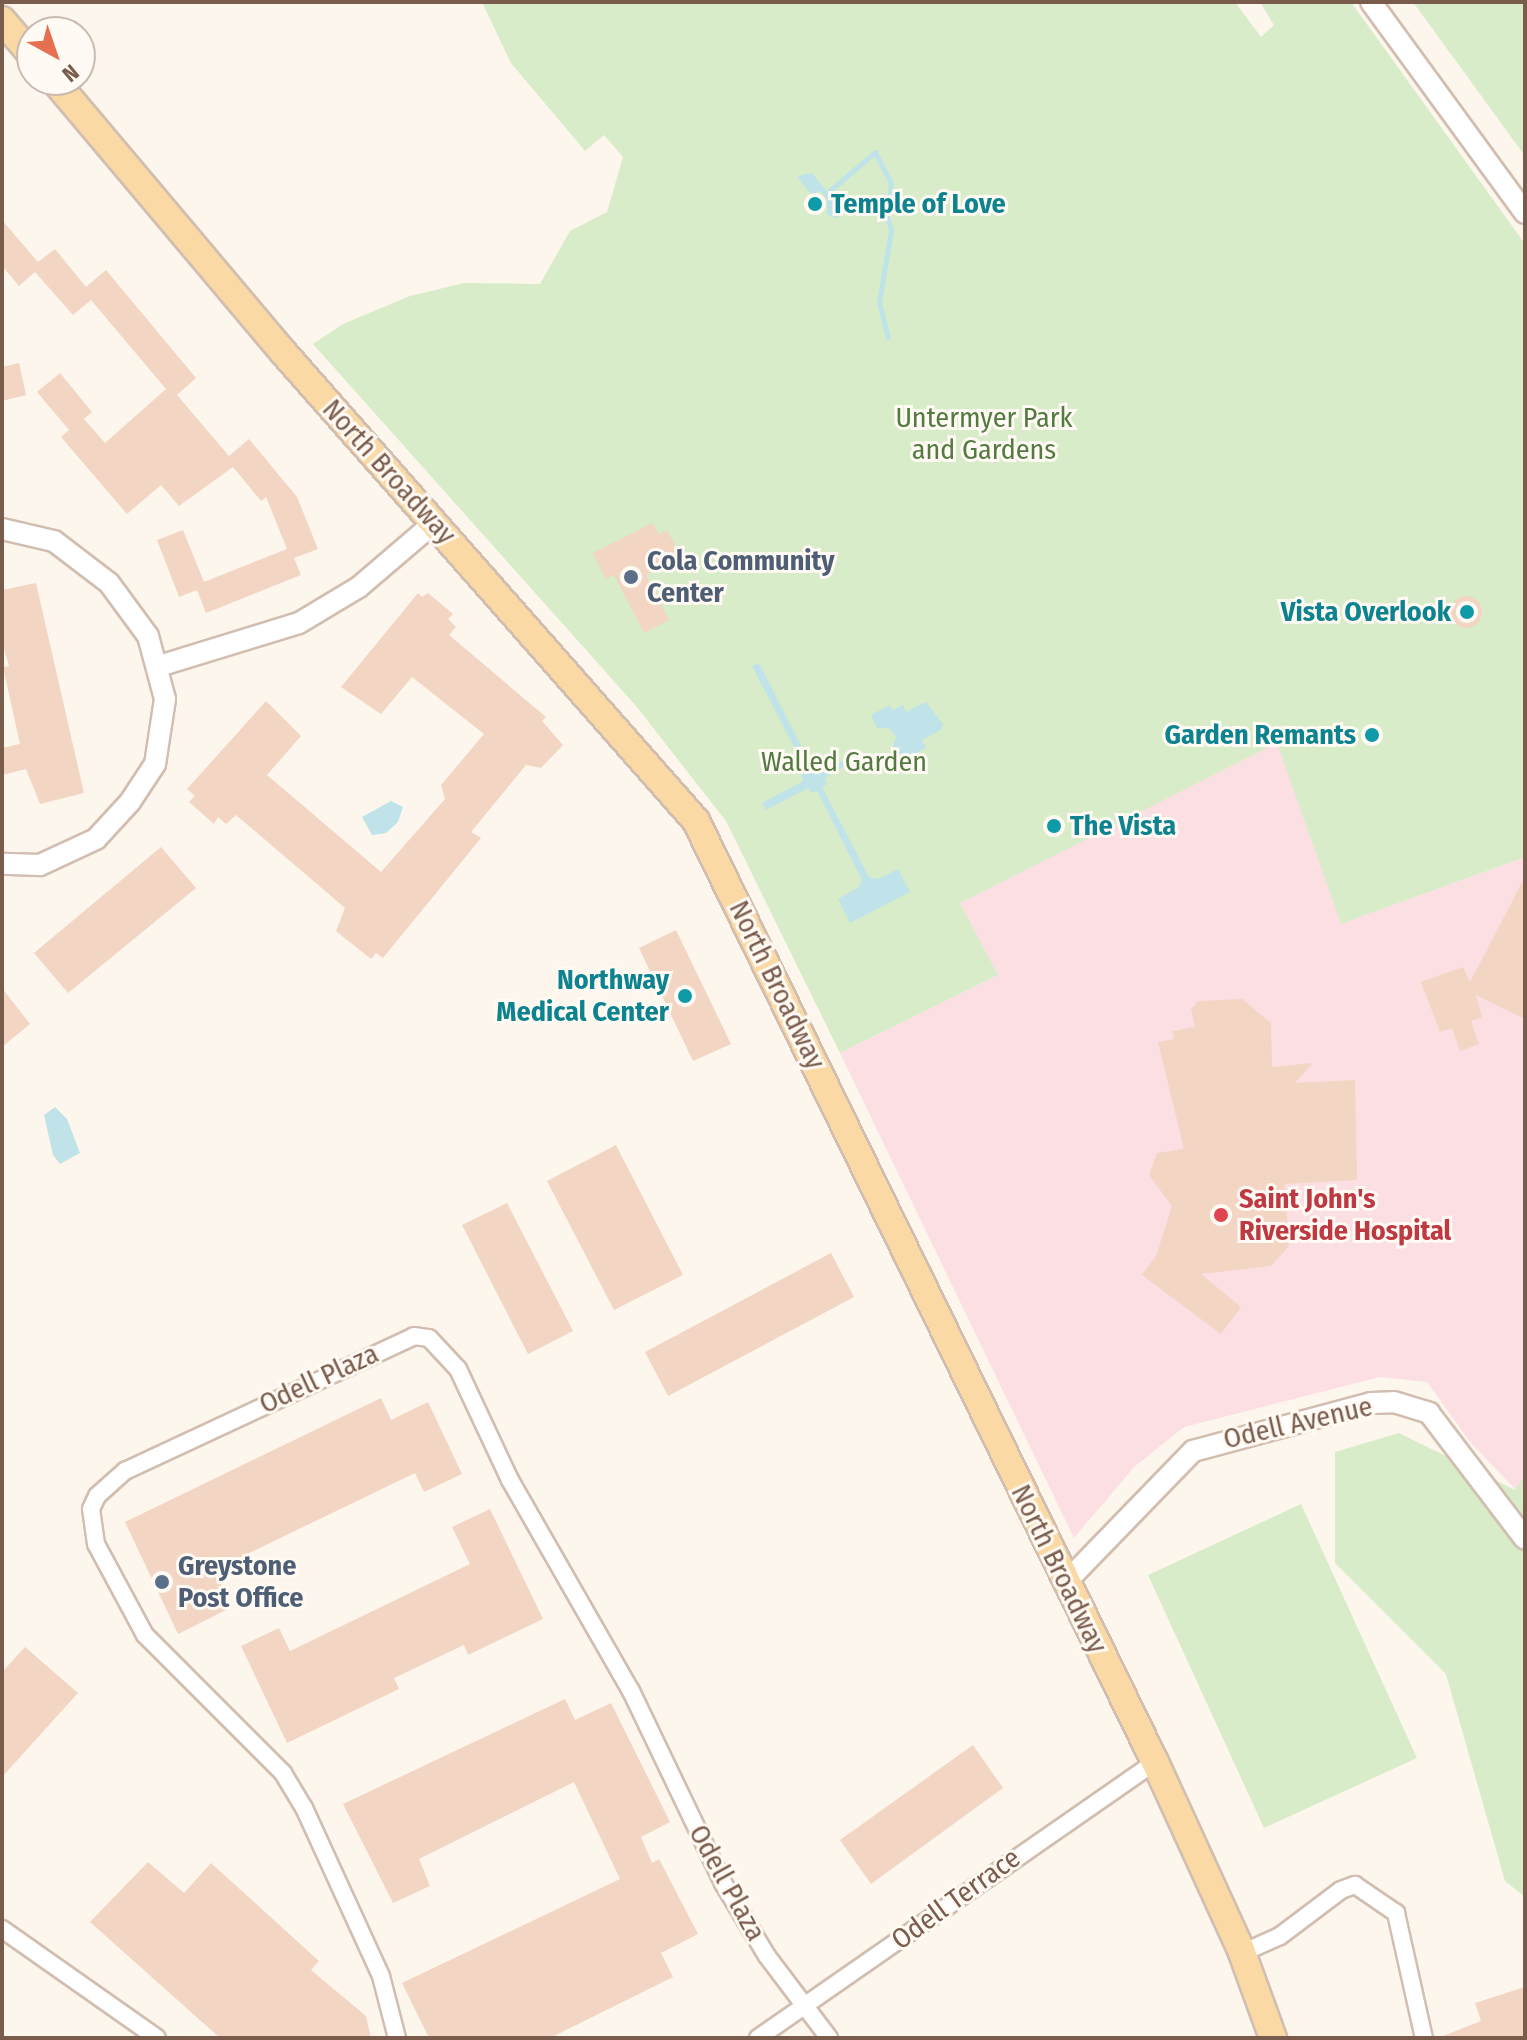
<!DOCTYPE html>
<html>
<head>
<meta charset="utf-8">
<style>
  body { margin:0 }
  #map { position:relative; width:1527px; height:2040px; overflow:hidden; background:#fdf6ec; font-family:"Fira Sans Condensed",sans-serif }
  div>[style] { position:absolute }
  .medical>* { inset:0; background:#fbdfe3 }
  .green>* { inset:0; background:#d8ecc9 }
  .water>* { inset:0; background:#bfe3e8 }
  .stream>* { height:5px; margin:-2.5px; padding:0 2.5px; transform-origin:2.5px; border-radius:2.5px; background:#bfe3e8 }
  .building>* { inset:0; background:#f3d5c3 }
  .round { border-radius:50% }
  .roads { filter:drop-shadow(2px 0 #d1beb0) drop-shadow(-2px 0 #d1beb0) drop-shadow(0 2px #d1beb0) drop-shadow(0 -2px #d1beb0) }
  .minor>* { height:16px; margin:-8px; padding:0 8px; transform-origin:8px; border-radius:8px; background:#fff }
  .tertiary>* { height:20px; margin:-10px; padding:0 10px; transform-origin:10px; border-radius:10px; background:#fff }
  .primary>* { height:26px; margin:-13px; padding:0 13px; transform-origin:13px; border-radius:13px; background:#fbd9a5 }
  .dots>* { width:22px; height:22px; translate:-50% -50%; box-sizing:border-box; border:4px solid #fffaf3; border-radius:50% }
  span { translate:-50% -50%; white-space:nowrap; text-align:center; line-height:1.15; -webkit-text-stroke:6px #fffaf3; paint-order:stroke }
  .culture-label { font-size:28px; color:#0d838f; font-weight:700 }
  .left { translate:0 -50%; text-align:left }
  .right { translate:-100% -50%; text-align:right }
  .park-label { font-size:28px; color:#537a41 }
  .street-label { font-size:28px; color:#7a5c4d }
  .service-label { font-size:28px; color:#4e5e75; font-weight:700 }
  .health-label { font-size:28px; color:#be3a42; font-weight:700 }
  .frame { position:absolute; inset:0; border:4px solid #7a5c4d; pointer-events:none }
  .north { position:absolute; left:16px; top:16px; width:80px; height:80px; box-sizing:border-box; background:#fffaf3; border:2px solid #cabbb1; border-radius:50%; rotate:140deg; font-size:22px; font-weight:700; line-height:32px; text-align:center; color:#7a5c4d }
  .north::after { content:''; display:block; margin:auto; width:28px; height:36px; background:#e76f51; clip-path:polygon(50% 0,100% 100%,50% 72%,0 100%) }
</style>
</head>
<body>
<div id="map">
  <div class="medical">
    <div style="clip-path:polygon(1278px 742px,1341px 924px,1525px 857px,1525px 1475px,1516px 1490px,1471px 1443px,1427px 1382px,1380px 1377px,1184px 1427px,1134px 1467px,1074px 1538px,840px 1053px,998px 975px,959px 903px)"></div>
  </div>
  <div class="green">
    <div style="clip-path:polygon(482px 2px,1235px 2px,1261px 37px,1274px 25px,1260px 2px,1351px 2px,1525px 244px,1525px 857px,1341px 924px,1277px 743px,960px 903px,998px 975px,840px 1053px,726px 821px,636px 706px,313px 344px,343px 324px,410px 296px,464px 283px,540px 284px,570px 231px,607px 212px,623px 157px,604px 135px,585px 151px,511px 63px)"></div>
    <div style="clip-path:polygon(1413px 2px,1525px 2px,1525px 156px)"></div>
    <div style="clip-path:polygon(1399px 1433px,1515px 1490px,1525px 1475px,1525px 1897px,1505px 1881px,1446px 1674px,1335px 1563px,1335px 1452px)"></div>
    <div style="clip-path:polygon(1301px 1504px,1417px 1758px,1264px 1828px,1148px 1575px)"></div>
  </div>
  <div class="water">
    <div style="clip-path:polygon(812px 173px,843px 212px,837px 218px,827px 215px,827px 199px,820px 191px,811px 195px,797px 176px)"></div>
    <div style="clip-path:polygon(759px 663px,813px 769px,822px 772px,859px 752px,863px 755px,825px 778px,827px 784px,822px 787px,869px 877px,878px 879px,898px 869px,910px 892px,850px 923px,838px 899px,858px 888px,862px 880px,817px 791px,811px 793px,808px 788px,766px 810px,762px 803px,803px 781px,801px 775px,807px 772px,752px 666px)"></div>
    <div style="clip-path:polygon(926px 702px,943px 724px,941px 730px,922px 740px,926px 748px,916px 753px,918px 757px,897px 768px,891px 754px,896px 737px,888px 728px,877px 728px,871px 715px,890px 705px,893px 710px,903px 705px,906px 712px)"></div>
    <div style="clip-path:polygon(391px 801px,403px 807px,398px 822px,386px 833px,372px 835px,362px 817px)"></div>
    <div style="clip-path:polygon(55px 1107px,67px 1119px,80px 1153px,60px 1164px,53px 1155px,44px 1115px)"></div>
  </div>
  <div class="stream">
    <div style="left:827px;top:193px;width:63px;rotate:-40.5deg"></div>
    <div style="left:875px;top:152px;width:35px;rotate:63deg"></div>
    <div style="left:891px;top:183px;width:34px;rotate:97deg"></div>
    <div style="left:887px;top:217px;width:14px;rotate:73deg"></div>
    <div style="left:891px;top:230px;width:73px;rotate:99.5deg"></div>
    <div style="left:879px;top:302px;width:36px;rotate:76deg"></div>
  </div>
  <div class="building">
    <div style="clip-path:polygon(2px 220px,38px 262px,55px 249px,86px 287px,106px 270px,196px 378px,177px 395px,229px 456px,249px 439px,297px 497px,318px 549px,294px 558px,301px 575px,206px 613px,197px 590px,179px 597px,157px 540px,183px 530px,204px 582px,287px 549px,266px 497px,261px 501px,233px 467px,179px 506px,161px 485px,127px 514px,61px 437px,69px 430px,37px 392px,60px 373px,92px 412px,84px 419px,105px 443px,166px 389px,91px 300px,73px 315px,35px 272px,19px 286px,2px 266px)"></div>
    <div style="clip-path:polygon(19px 363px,26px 395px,2px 401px,2px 367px)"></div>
    <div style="clip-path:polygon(653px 523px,659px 535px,667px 530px,681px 557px,646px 575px,669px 620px,644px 633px,614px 575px,606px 579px,593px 553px)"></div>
    <div style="clip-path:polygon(36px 583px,84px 793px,40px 804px,26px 769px,2px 775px,2px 748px,20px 744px,3px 667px,9px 666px,2px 642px,2px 590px)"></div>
    <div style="clip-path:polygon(418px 593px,422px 597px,428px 593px,453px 614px,448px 619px,456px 627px,449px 635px,546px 717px,542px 721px,563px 745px,541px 768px,526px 765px,471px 832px,481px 838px,383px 958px,376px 953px,371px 959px,336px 931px,345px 908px,236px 815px,226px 824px,218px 817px,214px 824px,189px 802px,195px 796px,187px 789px,266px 701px,301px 736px,267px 775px,381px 872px,445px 799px,441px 785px,484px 734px,412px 677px,381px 714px,341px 687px)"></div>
    <div class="round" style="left:1450px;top:596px;width:32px;height:32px"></div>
    <div style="clip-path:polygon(161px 847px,196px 888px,68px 993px,34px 953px)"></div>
    <div style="clip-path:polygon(1525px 877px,1525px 1019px,1476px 995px,1482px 1017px,1471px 1021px,1479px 1044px,1460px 1051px,1452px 1028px,1440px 1032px,1421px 982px,1463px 967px,1470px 982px)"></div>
    <div style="clip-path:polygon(676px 930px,731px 1044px,693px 1061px,639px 948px)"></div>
    <div style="clip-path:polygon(2px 988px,30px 1024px,2px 1047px)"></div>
    <div style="clip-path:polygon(1242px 999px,1271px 1023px,1272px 1067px,1313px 1063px,1295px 1083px,1355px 1080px,1357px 1180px,1285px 1184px,1289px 1246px,1271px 1266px,1201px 1274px,1241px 1307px,1221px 1334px,1142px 1275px,1156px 1256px,1172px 1206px,1149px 1175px,1157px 1153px,1184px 1149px,1158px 1042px,1174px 1039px,1173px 1031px,1195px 1027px,1191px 1009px,1198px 1001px)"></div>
    <div style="clip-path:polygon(616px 1145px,683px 1275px,614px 1310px,547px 1181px)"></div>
    <div style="clip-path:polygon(507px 1203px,573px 1331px,528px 1354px,462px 1225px)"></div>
    <div style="clip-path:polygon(831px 1253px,854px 1297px,668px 1396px,645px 1352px)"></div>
    <div style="clip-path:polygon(381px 1398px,391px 1420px,428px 1402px,462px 1474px,424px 1492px,415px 1473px,214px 1570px,232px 1607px,178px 1634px,125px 1522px)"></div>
    <div style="clip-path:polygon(490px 1509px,543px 1619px,468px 1655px,464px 1645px,394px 1678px,399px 1689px,287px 1743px,241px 1646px,279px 1628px,290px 1651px,470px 1564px,452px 1527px)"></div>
    <div style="clip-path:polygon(25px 1647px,78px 1693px,2px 1777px,2px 1672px)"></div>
    <div style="clip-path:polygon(565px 1699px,575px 1720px,611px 1703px,670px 1822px,641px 1837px,652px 1863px,659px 1859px,698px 1934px,661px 1953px,673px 1977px,550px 2038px,429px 2038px,402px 1983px,620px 1879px,574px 1782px,419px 1859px,430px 1886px,393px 1903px,343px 1804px)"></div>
    <div style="clip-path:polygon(973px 1745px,1003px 1788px,871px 1884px,840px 1840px)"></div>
    <div style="clip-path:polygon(148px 1862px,184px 1893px,211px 1863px,319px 1961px,311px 1970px,366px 2016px,371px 2038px,220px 2038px,90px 1922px)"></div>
    <div style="clip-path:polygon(1525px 1987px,1525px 2038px,1438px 2038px,1481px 2021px,1475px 2003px)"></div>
  </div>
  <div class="roads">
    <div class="minor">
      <div style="left:2px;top:1929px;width:189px;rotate:35.1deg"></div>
      <div style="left:1242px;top:1953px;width:42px;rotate:-24.1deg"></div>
      <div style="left:1280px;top:1936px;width:76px;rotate:-37deg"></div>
      <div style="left:1341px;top:1890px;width:15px;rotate:-20deg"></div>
      <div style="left:1355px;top:1885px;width:50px;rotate:34.3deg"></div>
      <div style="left:1396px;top:1913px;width:128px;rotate:77.4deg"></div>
      <div style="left:397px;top:2038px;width:64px;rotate:-104.5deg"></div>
      <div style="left:381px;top:1976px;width:185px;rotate:-114.6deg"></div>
      <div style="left:304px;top:1808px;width:41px;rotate:-121deg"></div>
      <div style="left:283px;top:1773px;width:195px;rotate:-135deg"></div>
      <div style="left:145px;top:1635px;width:103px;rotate:-118.3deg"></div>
      <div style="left:96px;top:1544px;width:35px;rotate:-98deg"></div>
      <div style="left:91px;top:1509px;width:14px;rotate:-65deg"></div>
      <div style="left:97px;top:1496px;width:38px;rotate:-42deg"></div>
      <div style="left:125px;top:1471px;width:319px;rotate:-25deg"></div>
      <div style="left:414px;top:1336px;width:15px;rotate:8deg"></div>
      <div style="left:429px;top:1338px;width:42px;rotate:46.9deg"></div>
      <div style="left:458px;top:1369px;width:123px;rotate:64.9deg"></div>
      <div style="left:510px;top:1480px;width:243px;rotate:60.2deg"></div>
      <div style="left:631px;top:1691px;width:213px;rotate:64.4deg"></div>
      <div style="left:723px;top:1883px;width:85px;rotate:58.9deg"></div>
      <div style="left:767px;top:1956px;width:103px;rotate:52.9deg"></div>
      <div style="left:758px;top:2038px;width:484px;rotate:-34.8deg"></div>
    </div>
    <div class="tertiary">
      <div style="left:1371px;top:2px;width:261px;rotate:53.9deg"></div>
      <div style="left:2px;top:529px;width:53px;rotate:13deg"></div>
      <div style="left:54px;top:541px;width:69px;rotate:37.4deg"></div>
      <div style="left:109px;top:583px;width:66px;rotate:53.7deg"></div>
      <div style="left:148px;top:636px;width:65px;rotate:74.9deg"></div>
      <div style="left:165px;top:699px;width:66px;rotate:98.7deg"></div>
      <div style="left:155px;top:764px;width:45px;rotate:123.3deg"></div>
      <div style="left:130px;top:802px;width:50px;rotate:132.6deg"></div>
      <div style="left:96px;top:839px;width:62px;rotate:155.1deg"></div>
      <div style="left:40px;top:865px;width:38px;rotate:-178deg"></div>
      <div style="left:159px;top:666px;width:146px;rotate:-17.1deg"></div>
      <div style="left:299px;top:623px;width:70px;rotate:-31deg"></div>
      <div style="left:359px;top:587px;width:99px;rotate:-40.5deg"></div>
      <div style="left:1065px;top:1583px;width:184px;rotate:-45.9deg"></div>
      <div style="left:1193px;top:1451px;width:184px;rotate:-15.1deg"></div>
      <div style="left:1371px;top:1403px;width:23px;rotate:-2deg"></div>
      <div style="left:1394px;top:1402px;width:37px;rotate:17deg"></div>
      <div style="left:1429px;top:1413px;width:158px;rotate:52.7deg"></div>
    </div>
    <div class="primary">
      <div style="left:2px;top:20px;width:46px;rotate:49.4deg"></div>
      <div style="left:54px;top:80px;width:356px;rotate:49.9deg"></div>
      <div style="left:283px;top:352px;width:625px;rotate:48.63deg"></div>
      <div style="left:696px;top:821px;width:1047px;rotate:64deg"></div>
      <div style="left:1155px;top:1762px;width:207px;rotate:65.4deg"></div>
      <div style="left:1241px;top:1950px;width:94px;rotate:70deg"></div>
    </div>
  </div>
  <div class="dots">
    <div style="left:815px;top:204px;background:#0f9aa8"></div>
    <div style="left:631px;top:577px;background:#5c6f8a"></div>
    <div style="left:1467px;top:612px;background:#0f9aa8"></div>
    <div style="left:1372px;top:735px;background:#0f9aa8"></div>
    <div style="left:1054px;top:826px;background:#0f9aa8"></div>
    <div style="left:685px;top:996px;background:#0f9aa8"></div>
    <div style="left:1221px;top:1215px;background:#e0444e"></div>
    <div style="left:162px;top:1582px;background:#5c6f8a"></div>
  </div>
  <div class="culture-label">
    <span class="left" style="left:831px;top:204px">Temple of Love</span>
    <span class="right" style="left:1451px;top:612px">Vista Overlook</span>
    <span class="right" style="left:1356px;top:735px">Garden Remants</span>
    <span class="left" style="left:1070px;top:826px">The Vista</span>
    <span class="right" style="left:669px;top:996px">Northway<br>Medical Center</span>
  </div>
  <div class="park-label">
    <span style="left:984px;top:434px">Untermyer Park<br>and Gardens</span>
    <span style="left:844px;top:762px">Walled Garden</span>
  </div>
  <div class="street-label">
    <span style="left:389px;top:472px;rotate:48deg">North Broadway</span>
    <span style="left:777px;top:985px;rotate:64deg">North Broadway</span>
    <span style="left:319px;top:1379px;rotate:-25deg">Odell Plaza</span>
    <span style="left:1298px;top:1423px;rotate:-13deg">Odell Avenue</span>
    <span style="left:1059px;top:1569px;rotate:64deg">North Broadway</span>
    <span style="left:727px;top:1883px;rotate:61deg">Odell Plaza</span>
    <span style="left:956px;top:1899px;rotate:-36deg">Odell Terrace</span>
  </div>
  <div class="service-label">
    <span class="left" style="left:647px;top:577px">Cola Community<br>Center</span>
    <span class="left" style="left:178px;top:1582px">Greystone<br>Post Office</span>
  </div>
  <div class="health-label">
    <span class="left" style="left:1239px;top:1215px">Saint John's<br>Riverside Hospital</span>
  </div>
  <div class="frame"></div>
  <div class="north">N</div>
</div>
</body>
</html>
